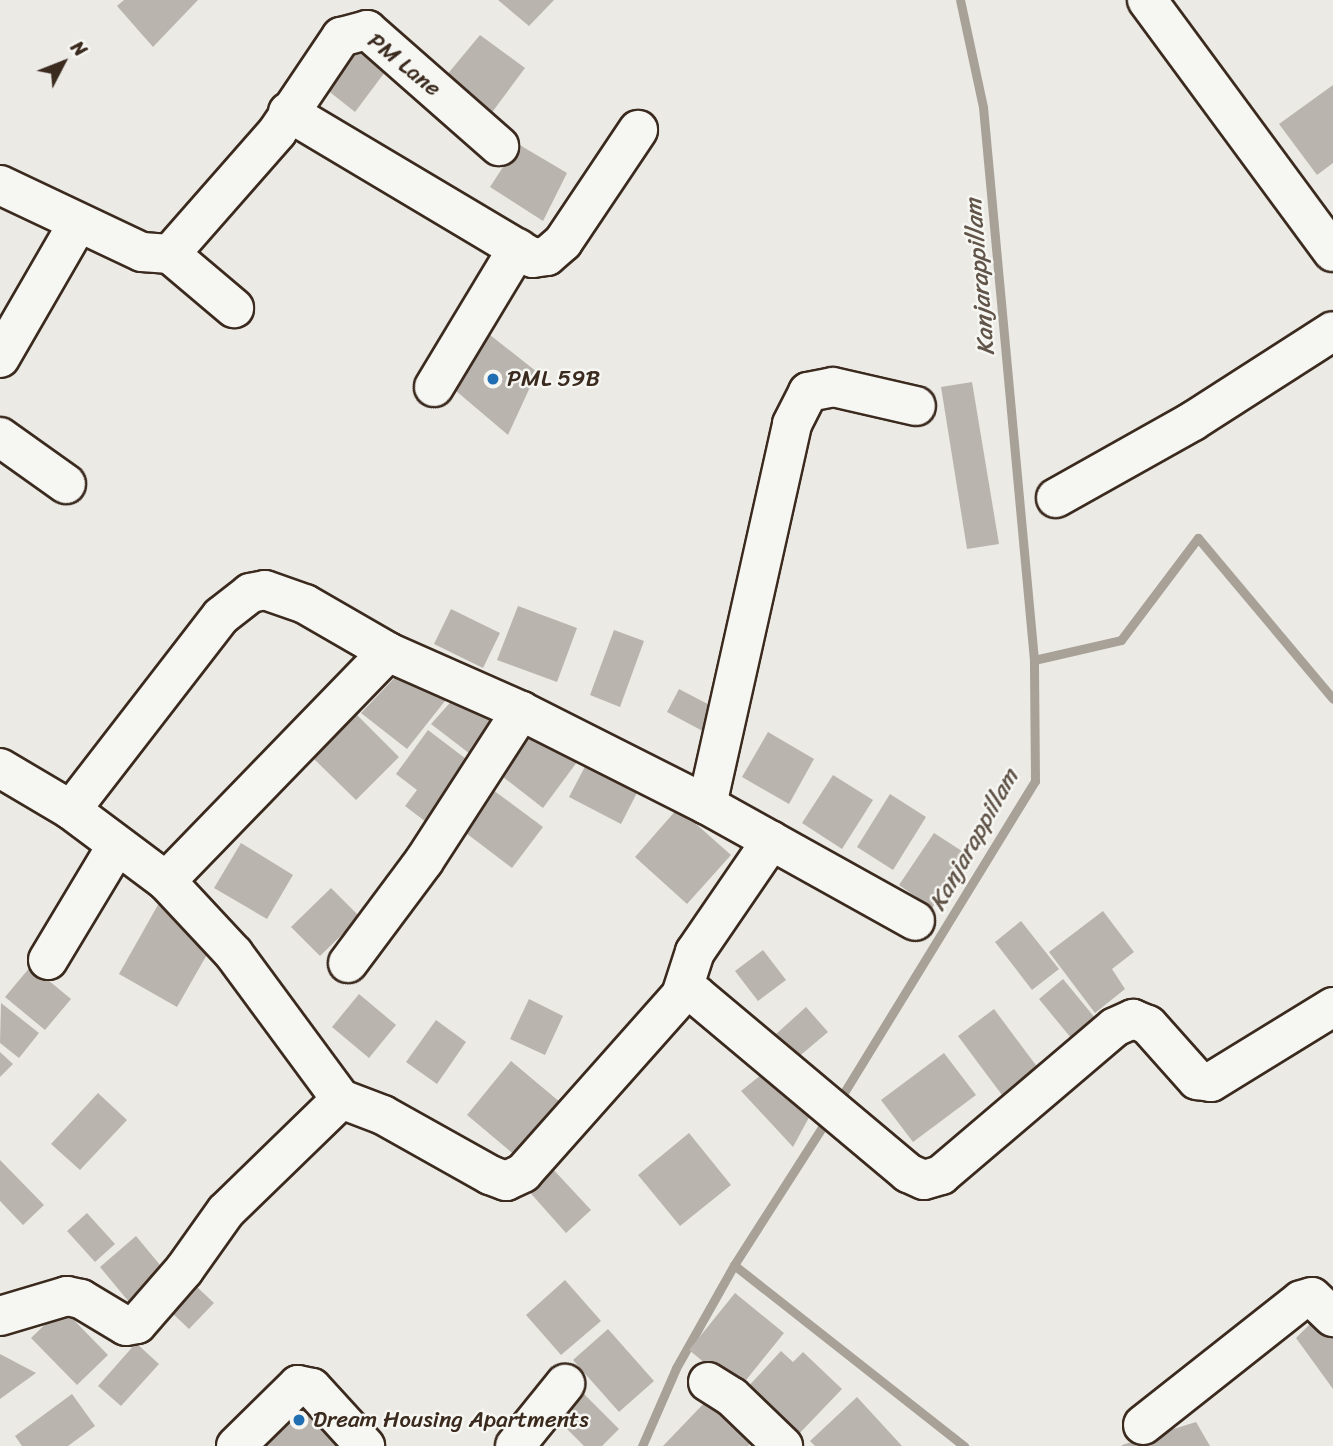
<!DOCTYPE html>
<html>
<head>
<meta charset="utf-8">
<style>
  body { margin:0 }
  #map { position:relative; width:1333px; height:1446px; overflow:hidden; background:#ebeae5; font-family:Sriracha,sans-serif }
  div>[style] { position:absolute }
  .stream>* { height:9px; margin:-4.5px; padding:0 4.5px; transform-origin:4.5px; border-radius:4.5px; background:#a8a198 }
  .building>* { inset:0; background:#bab4ae }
  .roads { filter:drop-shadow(2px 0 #3b2a1e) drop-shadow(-2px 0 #3b2a1e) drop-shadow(0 2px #3b2a1e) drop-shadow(0 -2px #3b2a1e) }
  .minor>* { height:38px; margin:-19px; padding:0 19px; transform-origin:19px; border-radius:19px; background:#f6f6f2 }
  .dots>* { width:19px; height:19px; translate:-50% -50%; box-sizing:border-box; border:4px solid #f6f6f2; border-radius:50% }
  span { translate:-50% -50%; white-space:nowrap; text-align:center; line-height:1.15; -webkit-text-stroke:5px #f6f6f2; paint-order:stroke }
  .street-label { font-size:23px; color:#3b2a1e }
  .poi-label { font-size:23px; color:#3b2a1e }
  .left { translate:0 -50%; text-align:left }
  .water-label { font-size:24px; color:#615449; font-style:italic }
  .north { position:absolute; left:28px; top:28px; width:70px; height:70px; -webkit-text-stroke:5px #f6f6f2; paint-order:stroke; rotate:48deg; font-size:19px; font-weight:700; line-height:28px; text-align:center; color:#3b2a1e }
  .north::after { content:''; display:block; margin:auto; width:24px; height:32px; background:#3b2a1e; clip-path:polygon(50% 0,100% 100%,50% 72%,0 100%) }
</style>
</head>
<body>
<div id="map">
  <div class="stream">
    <div style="left:1034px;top:660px;width:89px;rotate:-12.9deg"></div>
    <div style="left:1121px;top:640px;width:128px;rotate:-53deg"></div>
    <div style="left:1198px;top:538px;width:210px;rotate:50deg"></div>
    <div style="left:837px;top:1104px;width:379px;rotate:-58.5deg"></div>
    <div style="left:1035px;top:781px;width:121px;rotate:-90.5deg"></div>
    <div style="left:1034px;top:660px;width:555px;rotate:-95.27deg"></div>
    <div style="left:983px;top:107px;width:109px;rotate:-102.1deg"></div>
    <div style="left:828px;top:1118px;width:174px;rotate:122.6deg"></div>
    <div style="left:734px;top:1265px;width:293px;rotate:38.2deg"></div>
    <div style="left:642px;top:1446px;width:85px;rotate:-66.4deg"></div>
    <div style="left:676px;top:1368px;width:118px;rotate:-60.6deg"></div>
  </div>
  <div class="building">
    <div style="clip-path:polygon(124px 0,198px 0,153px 47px,117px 6px)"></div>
    <div style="clip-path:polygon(498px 0,554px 0,529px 26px)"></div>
    <div style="clip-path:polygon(480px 35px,525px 68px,487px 119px,441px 82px)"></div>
    <div style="clip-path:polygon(365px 39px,391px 64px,355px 112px,326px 89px)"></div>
    <div style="clip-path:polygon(1333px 85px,1333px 163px,1317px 175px,1279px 124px)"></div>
    <div style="clip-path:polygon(518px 144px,567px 173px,543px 221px,490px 187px)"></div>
    <div style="clip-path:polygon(480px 327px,537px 372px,508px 435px,449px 385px)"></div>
    <div style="clip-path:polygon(972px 382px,999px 544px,967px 549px,941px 387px)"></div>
    <div style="clip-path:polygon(518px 606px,577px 628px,557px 682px,497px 660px)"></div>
    <div style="clip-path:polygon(451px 609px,500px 633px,483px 668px,434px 644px)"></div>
    <div style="clip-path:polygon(614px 630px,644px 641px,620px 707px,590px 695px)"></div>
    <div style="clip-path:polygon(402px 670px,452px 692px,407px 749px,361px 713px)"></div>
    <div style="clip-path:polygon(679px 689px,725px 713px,712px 736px,667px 712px)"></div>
    <div style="clip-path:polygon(456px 696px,504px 725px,478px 760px,431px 724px)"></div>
    <div style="clip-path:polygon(356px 714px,399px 757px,356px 800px,313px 758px)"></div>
    <div style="clip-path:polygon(531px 721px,580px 758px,543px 808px,494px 770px)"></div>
    <div style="clip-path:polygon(428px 730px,474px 765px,430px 825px,405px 806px,417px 790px,396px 774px)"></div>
    <div style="clip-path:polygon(768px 732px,814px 759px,789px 804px,742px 777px)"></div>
    <div style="clip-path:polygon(589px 759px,641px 785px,621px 824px,569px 797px)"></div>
    <div style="clip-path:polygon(833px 775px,873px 800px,842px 849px,802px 823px)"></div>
    <div style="clip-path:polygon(493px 790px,543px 827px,512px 868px,462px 830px)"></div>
    <div style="clip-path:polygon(890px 794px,926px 817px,893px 870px,857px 847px)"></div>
    <div style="clip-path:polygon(678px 808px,731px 855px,687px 904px,635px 857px)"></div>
    <div style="clip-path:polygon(934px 833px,968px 855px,932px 908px,899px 885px)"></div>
    <div style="clip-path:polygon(241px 843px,293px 875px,267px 919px,214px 888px)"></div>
    <div style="clip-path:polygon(331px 888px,360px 917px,320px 956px,291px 927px)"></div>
    <div style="clip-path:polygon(159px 903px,217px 937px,177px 1007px,119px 974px)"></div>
    <div style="clip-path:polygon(1103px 911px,1134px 952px,1112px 969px,1125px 989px,1095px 1013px,1049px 952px)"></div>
    <div style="clip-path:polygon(1021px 921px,1059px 969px,1032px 990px,995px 942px)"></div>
    <div style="clip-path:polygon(763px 950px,786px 980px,758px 1001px,735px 971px)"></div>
    <div style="clip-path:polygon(31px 966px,71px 999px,45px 1030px,5px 997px)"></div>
    <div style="clip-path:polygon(1063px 979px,1100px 1024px,1076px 1044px,1039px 999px)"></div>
    <div style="clip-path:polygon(359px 994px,396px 1025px,369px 1058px,332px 1027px)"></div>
    <div style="clip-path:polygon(529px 999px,563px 1016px,545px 1055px,510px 1039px)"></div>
    <div style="clip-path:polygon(1px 1003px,39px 1033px,19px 1058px,0 1043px)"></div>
    <div style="clip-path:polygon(806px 1007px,828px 1032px,796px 1059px,775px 1035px)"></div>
    <div style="clip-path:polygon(994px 1009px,1038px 1068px,1002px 1095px,958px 1036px)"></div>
    <div style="clip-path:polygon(436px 1020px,466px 1042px,437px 1084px,406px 1062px)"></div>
    <div style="clip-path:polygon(0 1052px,13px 1064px,0 1077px)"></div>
    <div style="clip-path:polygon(944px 1053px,976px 1095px,913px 1142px,881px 1100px)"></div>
    <div style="clip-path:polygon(511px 1061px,567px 1108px,523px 1162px,467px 1115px)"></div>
    <div style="clip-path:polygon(767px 1070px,813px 1110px,793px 1147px,741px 1091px)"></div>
    <div style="clip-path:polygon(98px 1093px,127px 1120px,80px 1170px,51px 1144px)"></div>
    <div style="clip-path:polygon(689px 1133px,731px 1185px,680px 1226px,638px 1175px)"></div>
    <div style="clip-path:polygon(0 1160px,44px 1205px,23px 1225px,0 1201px)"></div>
    <div style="clip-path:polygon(550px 1166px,591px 1210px,566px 1233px,526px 1188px)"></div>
    <div style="clip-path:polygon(87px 1213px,115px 1244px,95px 1262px,67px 1231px)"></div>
    <div style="clip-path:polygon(136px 1236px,170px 1277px,134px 1308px,100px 1267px)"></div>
    <div style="clip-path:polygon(565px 1280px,601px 1321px,561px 1355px,526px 1315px)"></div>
    <div style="clip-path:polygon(197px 1287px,214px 1303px,189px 1329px,172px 1313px)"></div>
    <div style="clip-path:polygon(735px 1293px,784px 1333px,738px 1390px,689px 1350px)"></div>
    <div style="clip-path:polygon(62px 1308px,108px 1355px,77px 1385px,31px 1338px)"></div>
    <div style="clip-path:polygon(1322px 1312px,1333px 1326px,1333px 1389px,1296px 1338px)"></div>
    <div style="clip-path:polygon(608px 1329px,654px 1381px,619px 1412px,573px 1360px)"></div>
    <div style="clip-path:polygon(136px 1343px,159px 1364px,121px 1406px,98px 1386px)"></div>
    <div style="clip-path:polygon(781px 1351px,793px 1362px,803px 1352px,842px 1389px,796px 1437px,745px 1390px)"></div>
    <div style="clip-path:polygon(0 1354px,36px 1373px,0 1399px)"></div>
    <div style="clip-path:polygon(301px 1393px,345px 1446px,249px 1446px)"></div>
    <div style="clip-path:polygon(583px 1393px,619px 1429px,602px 1446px,584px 1446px,557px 1419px)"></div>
    <div style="clip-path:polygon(72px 1394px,95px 1426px,68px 1446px,22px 1446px,15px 1436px)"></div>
    <div style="clip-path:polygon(857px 1397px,902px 1446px,815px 1446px,810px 1441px)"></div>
    <div style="clip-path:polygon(709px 1398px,754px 1440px,748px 1446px,663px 1446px)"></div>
    <div style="clip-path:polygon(1196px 1422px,1210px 1446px,1122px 1446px,1122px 1445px)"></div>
  </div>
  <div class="roads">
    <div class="minor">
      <div style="left:1147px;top:0;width:313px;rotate:53.6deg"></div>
      <div style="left:288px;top:112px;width:285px;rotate:30.8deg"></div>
      <div style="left:533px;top:258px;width:14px;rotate:-8deg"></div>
      <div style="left:547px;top:256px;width:21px;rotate:-41deg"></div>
      <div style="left:563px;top:242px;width:135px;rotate:-56.2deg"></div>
      <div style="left:0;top:185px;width:157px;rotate:25.3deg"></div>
      <div style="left:142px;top:252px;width:28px;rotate:4deg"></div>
      <div style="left:170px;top:254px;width:162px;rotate:-48.7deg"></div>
      <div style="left:277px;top:132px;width:115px;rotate:-56deg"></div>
      <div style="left:341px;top:37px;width:27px;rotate:-15deg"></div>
      <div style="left:367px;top:30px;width:176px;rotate:41.3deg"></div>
      <div style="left:170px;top:254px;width:84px;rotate:40.2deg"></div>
      <div style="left:0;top:358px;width:156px;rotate:-60deg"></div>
      <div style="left:434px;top:387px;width:162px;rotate:-58.9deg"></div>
      <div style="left:0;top:437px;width:81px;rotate:35.5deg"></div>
      <div style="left:1056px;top:498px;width:157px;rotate:-29.3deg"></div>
      <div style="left:1193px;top:421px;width:166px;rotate:-32.7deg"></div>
      <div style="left:0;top:768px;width:82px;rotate:30.6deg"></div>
      <div style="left:71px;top:810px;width:119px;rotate:36.8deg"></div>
      <div style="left:166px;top:881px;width:319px;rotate:-45.9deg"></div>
      <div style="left:707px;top:805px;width:238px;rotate:29.1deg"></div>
      <div style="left:71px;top:810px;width:245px;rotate:-52.3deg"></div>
      <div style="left:221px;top:616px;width:37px;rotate:-38deg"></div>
      <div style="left:250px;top:593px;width:15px;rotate:-11deg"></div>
      <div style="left:265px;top:590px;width:42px;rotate:19.3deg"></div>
      <div style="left:305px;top:604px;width:96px;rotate:30deg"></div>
      <div style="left:388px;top:652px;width:145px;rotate:23.9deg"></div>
      <div style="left:166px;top:881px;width:100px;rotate:47deg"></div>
      <div style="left:234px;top:954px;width:180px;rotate:53.6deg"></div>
      <div style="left:48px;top:960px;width:134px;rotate:-59deg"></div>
      <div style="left:348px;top:963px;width:127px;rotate:-53.3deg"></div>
      <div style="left:424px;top:861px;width:179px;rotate:-57.1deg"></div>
      <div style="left:521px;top:711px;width:208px;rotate:26.8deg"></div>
      <div style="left:707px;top:805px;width:390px;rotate:-77.4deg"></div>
      <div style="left:792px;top:424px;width:36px;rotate:-63deg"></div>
      <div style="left:808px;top:392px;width:25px;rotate:-11deg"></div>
      <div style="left:833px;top:387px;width:85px;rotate:12.9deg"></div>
      <div style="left:681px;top:995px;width:45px;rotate:-72deg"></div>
      <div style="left:695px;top:952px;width:135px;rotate:-55.6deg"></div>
      <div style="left:0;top:1316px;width:70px;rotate:-16.6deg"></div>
      <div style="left:67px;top:1296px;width:14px;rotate:12deg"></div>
      <div style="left:81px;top:1299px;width:52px;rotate:31deg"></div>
      <div style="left:126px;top:1326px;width:11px;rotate:-10deg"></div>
      <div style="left:137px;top:1324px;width:72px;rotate:-49deg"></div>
      <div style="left:184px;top:1270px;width:72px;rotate:-54.6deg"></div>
      <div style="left:226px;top:1211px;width:161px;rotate:-44.2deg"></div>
      <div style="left:341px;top:1099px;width:45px;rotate:20.9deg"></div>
      <div style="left:383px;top:1115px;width:123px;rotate:29.3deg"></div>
      <div style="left:490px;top:1175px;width:17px;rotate:21deg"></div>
      <div style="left:506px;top:1181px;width:19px;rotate:-25deg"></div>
      <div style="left:523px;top:1173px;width:238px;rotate:-48.4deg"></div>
      <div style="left:681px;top:995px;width:15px"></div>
      <div style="left:696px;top:995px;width:277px;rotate:40deg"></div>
      <div style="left:908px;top:1173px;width:17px;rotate:24deg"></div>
      <div style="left:924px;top:1180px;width:18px;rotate:-16deg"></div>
      <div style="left:941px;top:1175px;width:228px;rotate:-40.4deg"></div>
      <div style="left:1115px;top:1027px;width:20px;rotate:-24deg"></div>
      <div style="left:1133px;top:1019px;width:16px;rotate:22deg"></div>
      <div style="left:1148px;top:1025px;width:74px;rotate:48.3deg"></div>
      <div style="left:1197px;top:1080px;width:14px;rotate:8deg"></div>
      <div style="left:1211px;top:1082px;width:143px;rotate:-31.6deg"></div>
      <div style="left:708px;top:1382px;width:28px;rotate:32deg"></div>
      <div style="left:732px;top:1397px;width:71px;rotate:43.9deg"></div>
      <div style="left:1143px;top:1425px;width:201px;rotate:-38.3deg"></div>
      <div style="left:1301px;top:1300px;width:11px;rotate:-15deg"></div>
      <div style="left:1312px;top:1297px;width:29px;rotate:44deg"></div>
      <div style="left:236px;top:1446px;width:87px;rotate:-44.5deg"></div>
      <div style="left:298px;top:1385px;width:14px;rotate:12deg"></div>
      <div style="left:312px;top:1388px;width:79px;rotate:47.6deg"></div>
      <div style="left:515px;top:1446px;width:80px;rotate:-51.1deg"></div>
    </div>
  </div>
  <div class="dots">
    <div style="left:493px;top:379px;background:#1f6fb2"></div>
    <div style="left:299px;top:1420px;background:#1f6fb2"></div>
  </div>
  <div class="street-label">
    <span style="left:404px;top:65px;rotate:39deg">PM Lane</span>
  </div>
  <div class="poi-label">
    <span class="left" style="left:507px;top:379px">PML 59B</span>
    <span class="left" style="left:313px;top:1420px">Dream Housing Apartments</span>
  </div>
  <div class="water-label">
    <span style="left:980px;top:277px;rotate:-95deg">Kanjarappillam</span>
    <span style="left:974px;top:840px;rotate:-61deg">Kanjarappillam</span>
  </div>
  <div class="north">N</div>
</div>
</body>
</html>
